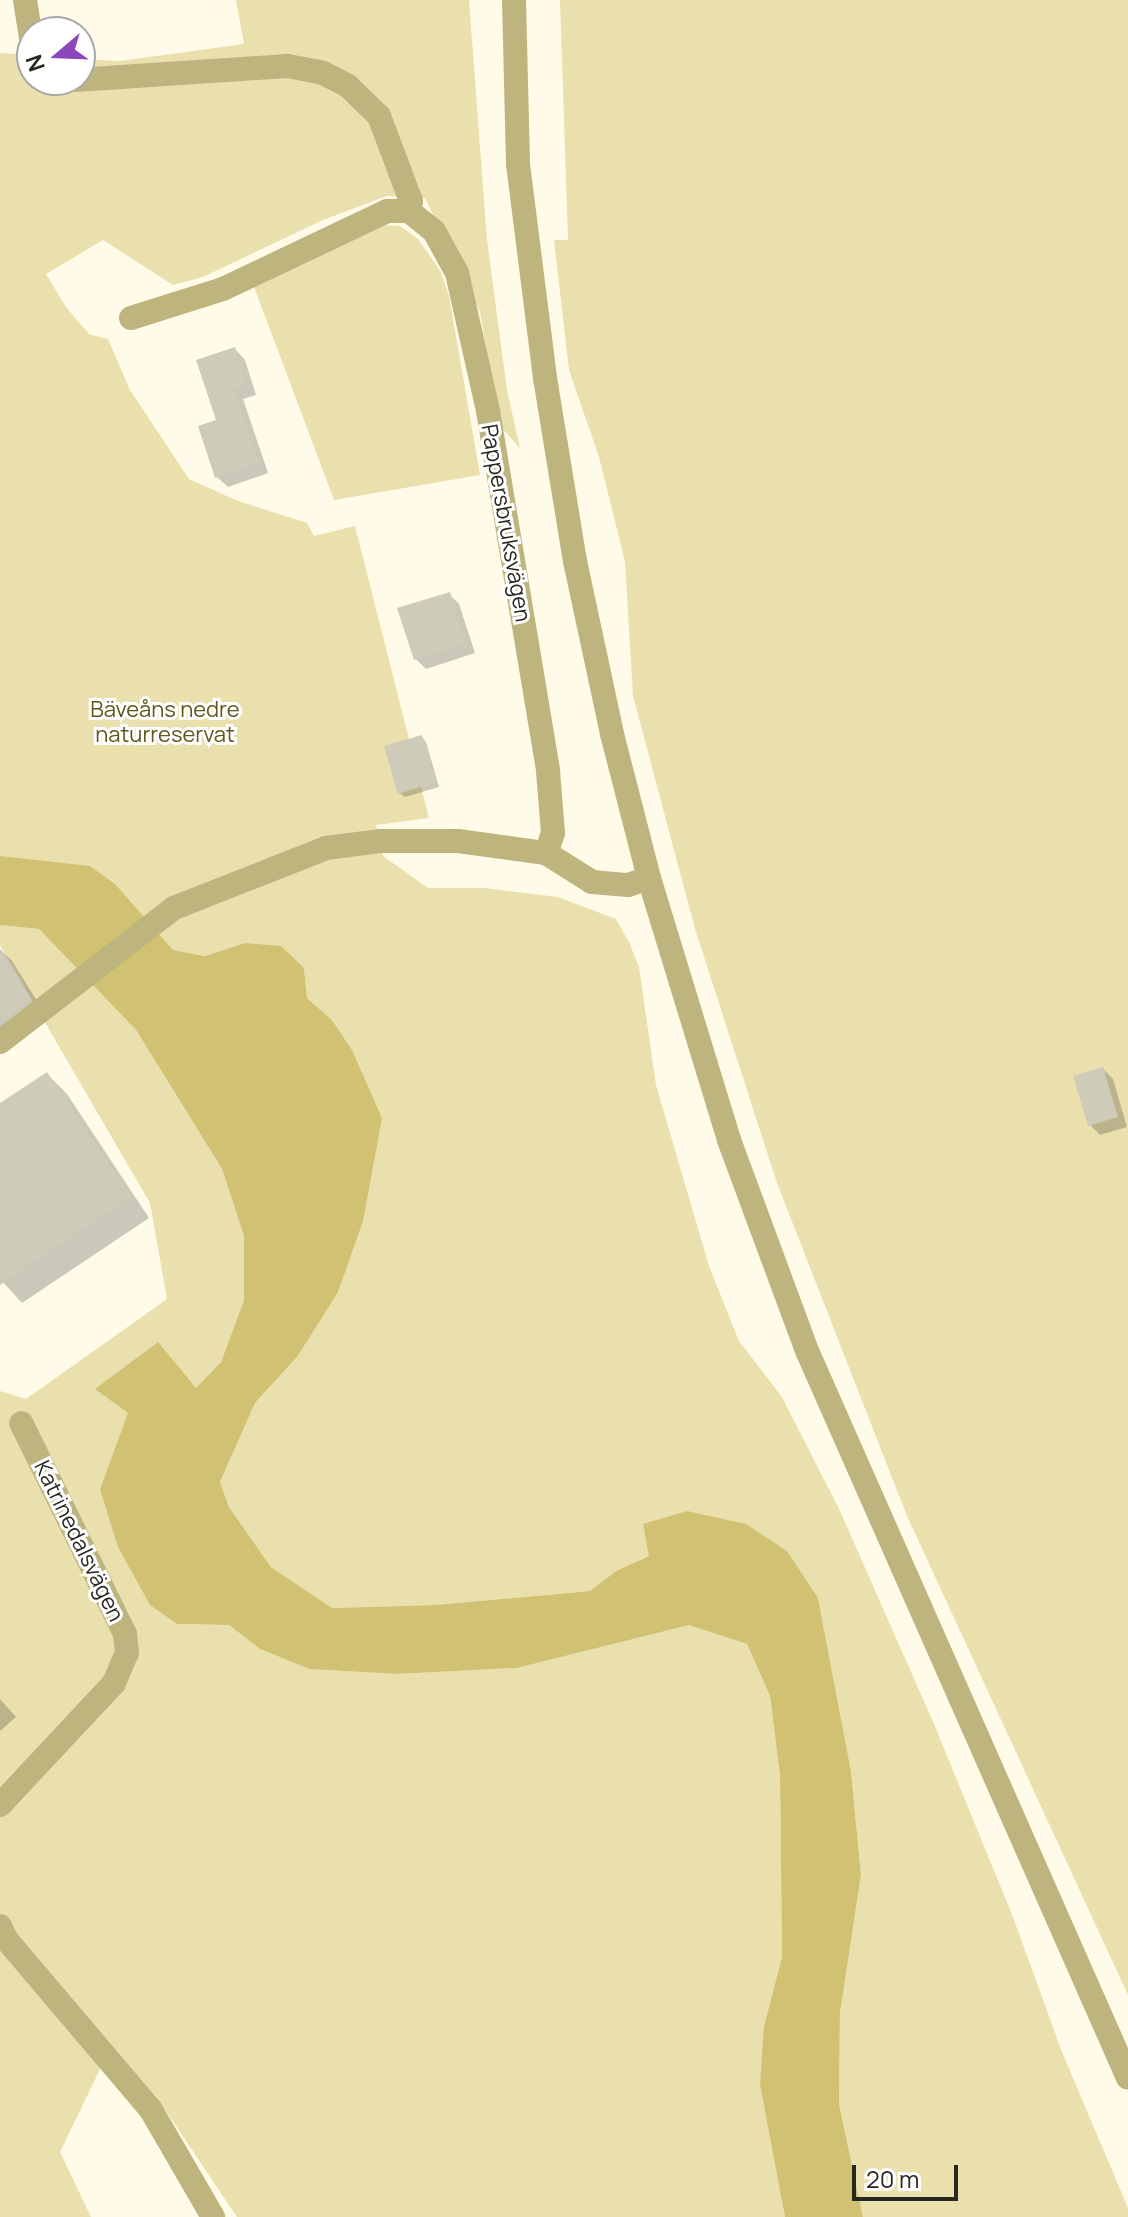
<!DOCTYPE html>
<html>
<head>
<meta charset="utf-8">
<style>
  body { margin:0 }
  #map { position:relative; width:1128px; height:2217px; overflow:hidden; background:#fffbe8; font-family:Manrope,sans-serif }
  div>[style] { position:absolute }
  .green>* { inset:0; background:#eae0ae }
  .water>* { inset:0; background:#d1c273 }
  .shadow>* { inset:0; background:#0003 }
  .building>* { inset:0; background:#cfcbb9 }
  .minor>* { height:24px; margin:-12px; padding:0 12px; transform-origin:12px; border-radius:12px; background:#beb47e }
  .tertiary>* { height:24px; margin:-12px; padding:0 12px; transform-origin:12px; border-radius:12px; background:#beb47e }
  span { translate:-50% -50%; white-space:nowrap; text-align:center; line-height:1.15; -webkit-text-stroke:6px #fff; paint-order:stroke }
  .street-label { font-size:22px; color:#282720 }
  .park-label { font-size:22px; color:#61561b }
  .north { position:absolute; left:16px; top:16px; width:80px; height:80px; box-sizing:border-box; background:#fff; border:2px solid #a9a9a6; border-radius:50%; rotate:251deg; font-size:22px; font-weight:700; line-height:32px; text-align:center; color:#282720 }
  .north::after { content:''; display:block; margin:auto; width:28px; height:36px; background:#8a46ba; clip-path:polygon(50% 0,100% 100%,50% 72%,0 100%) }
  .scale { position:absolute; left:852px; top:2165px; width:106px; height:36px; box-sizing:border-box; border:4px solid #282720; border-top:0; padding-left:10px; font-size:24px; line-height:28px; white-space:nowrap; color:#282720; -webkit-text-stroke:6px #fff; paint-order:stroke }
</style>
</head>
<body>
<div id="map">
  <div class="green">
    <div style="clip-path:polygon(236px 0,469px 0,487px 240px,507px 390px,520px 448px,499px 425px,480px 312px,425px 198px,387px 196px,323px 220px,203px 277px,173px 285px,103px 240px,46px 274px,66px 307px,89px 334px,108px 339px,130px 390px,189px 479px,238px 501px,307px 523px,314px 536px,355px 526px,429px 818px,376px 825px,383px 856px,428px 888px,484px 888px,558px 897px,616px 919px,629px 942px,639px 967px,656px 1085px,709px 1266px,739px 1341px,782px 1397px,840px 1511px,934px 1724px,1013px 1917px,1062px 2052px,1128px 2208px,1128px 2217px,863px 2217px,839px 2104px,840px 2013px,861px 1875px,851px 1771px,818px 1598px,649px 1556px,616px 1571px,590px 1591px,435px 1605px,332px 1608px,271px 1567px,229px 1507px,220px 1482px,255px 1403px,297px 1357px,382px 1118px,331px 1019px,307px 998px,304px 968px,245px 943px,205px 956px,173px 950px,144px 920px,23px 860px,0 856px,0 53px,32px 55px,32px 80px,80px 80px,80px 59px,120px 61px,244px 44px)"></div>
    <div style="clip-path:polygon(560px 0,1128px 0,1128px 1995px,907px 1516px,777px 1183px,695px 929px,633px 696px,625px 562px,599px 457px,569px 370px,554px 240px,568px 240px)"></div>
    <div style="clip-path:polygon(379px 225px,400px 226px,418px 239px,441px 272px,449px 296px,480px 475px,334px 500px,254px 287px)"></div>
    <div style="clip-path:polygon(0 925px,39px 929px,136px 1030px,222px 1169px,244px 1236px,244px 1300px,221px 1362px,196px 1389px,158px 1343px,100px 1489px,177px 1624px,229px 1625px,260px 1649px,309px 1669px,397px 1674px,517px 1668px,689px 1624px,747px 1644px,770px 1696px,780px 1776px,782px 1957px,764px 2026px,775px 2152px,785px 2217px,237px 2217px,166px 2111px,105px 2059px,60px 2152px,91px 2217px,0 2217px,0 1391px,26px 1399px,167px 1299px,150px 1203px,0 945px)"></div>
  </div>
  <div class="water">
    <div style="clip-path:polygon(0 856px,90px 866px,115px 884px,173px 950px,205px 956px,245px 943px,281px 946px,304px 968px,307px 998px,331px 1019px,352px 1050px,382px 1118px,363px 1221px,338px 1292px,297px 1357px,255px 1403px,220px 1482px,229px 1507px,271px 1567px,332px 1608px,435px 1605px,590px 1591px,616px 1571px,649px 1556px,643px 1524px,687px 1511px,746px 1524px,787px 1551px,818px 1598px,851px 1771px,861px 1875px,840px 2013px,839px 2104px,863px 2217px,785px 2217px,760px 2084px,764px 2026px,782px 1957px,780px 1776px,770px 1696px,747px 1644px,689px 1625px,517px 1668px,397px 1674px,309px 1669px,260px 1649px,229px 1625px,177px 1624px,150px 1605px,118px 1547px,100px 1489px,128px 1413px,95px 1389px,158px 1342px,196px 1388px,221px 1362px,244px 1300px,244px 1236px,222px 1169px,136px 1030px,39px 929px,0 925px)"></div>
  </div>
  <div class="shadow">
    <div style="clip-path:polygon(235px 349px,245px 360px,256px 395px,243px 399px,268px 473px,228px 487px,217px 477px,218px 421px)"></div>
    <div style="clip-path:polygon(449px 594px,459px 604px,475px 653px,426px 669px,415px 658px)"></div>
    <div style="clip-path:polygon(422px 737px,426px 742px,439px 787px,405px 797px,400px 793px)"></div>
    <div style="clip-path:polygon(0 949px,12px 961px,49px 1020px,0 1052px)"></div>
    <div style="clip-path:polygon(1103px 1069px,1113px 1079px,1127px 1127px,1100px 1135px,1090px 1125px)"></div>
    <div style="clip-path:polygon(47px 1074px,67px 1094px,149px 1218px,22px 1303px,0 1279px,0 1106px)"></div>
    <div style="clip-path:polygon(0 1699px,16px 1717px,0 1731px)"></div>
  </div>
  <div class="building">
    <div style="clip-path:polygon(235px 347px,247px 384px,234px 389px,259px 463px,215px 478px,198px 426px,216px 420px,196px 360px)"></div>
    <div style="clip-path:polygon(450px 592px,466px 643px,414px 660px,397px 608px)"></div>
    <div style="clip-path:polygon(422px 735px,436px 782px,398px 794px,384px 746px)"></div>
    <div style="clip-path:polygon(0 951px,31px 999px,0 1022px)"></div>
    <div style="clip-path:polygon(1103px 1067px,1118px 1117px,1088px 1126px,1073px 1076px)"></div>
    <div style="clip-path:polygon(47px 1072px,131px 1197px,0 1285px,0 1103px)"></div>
  </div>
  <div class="minor">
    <div style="left:25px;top:0;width:45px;rotate:81deg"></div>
    <div style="left:76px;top:80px;width:212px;rotate:-3.8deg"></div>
    <div style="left:288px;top:66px;width:36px;rotate:11deg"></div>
    <div style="left:323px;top:73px;width:28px;rotate:27deg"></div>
    <div style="left:348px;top:86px;width:43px;rotate:44.1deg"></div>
    <div style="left:379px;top:116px;width:91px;rotate:69.4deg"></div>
    <div style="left:411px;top:201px;width:10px;rotate:101deg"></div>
    <div style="left:131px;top:318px;width:96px;rotate:-17.5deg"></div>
    <div style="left:223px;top:289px;width:182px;rotate:-25.4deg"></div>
    <div style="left:387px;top:211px;width:22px"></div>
    <div style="left:409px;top:211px;width:32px;rotate:39deg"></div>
    <div style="left:434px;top:231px;width:48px;rotate:61.3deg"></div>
    <div style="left:457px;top:273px;width:141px;rotate:77.3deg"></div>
    <div style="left:488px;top:411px;width:365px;rotate:80.5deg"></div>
    <div style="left:548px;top:771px;width:62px;rotate:85.4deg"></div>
    <div style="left:553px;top:833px;width:21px;rotate:109deg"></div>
    <div style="left:0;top:1042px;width:220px;rotate:-37.6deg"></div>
    <div style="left:174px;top:908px;width:163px;rotate:-21.5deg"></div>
    <div style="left:326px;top:848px;width:54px;rotate:-7.4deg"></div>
    <div style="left:380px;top:841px;width:78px"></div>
    <div style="left:458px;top:841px;width:89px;rotate:7.8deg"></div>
    <div style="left:546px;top:853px;width:54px;rotate:32.2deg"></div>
    <div style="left:592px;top:882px;width:36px;rotate:5deg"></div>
    <div style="left:628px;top:885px;width:22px;rotate:-18deg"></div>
    <div style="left:0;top:1805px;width:167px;rotate:-46.9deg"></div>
    <div style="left:114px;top:1683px;width:33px;rotate:-67deg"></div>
    <div style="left:127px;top:1653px;width:19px;rotate:-96deg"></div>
    <div style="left:125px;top:1634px;width:235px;rotate:-116.2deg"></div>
    <div style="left:0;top:1926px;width:14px;rotate:65deg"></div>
    <div style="left:6px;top:1939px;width:224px;rotate:49.7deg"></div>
    <div style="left:151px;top:2110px;width:124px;rotate:59.9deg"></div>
  </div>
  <div class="tertiary">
    <div style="left:514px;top:0;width:164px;rotate:88.6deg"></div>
    <div style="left:518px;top:164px;width:216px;rotate:82.8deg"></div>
    <div style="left:545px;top:378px;width:185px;rotate:80.7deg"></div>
    <div style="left:575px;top:561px;width:177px;rotate:77.9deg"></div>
    <div style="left:612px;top:734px;width:149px;rotate:75.6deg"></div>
    <div style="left:649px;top:878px;width:274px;rotate:73deg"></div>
    <div style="left:729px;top:1140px;width:227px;rotate:69.7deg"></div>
    <div style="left:808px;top:1353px;width:792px;rotate:66.18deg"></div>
  </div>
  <div class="street-label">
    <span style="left:506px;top:523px;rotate:80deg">Pappersbruksvägen</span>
    <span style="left:79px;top:1541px;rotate:64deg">Katrinedalsvägen</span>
  </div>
  <div class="park-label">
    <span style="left:165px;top:722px">Bäveåns nedre<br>naturreservat</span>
  </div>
  <div class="north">N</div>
  <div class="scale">20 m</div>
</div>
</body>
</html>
